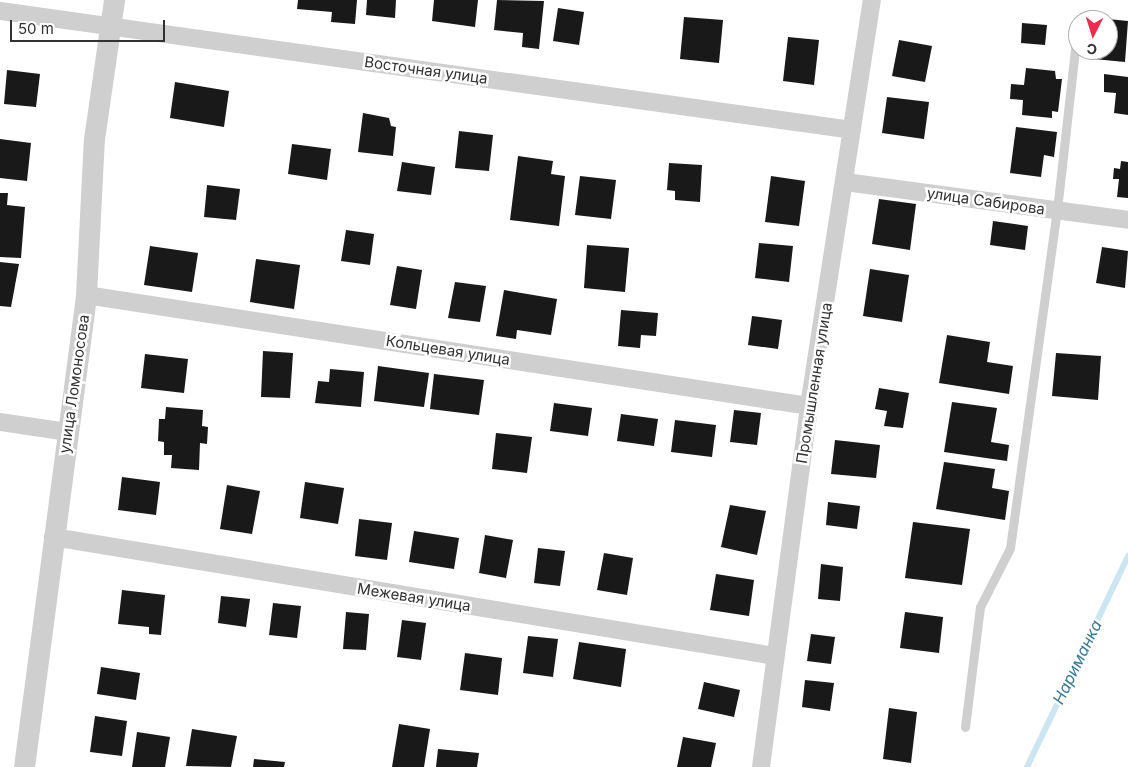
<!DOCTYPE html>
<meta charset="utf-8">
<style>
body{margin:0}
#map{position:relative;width:1128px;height:767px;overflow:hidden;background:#fff;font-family:Inter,sans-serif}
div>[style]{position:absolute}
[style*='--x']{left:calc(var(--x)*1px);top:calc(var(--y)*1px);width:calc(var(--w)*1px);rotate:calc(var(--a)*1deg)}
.stream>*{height:6px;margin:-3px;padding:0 3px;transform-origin:3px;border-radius:3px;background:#cbe6f0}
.building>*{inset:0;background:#191919}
.service>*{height:9px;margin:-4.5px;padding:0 4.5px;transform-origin:4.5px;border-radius:4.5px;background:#cfcfcf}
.minor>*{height:18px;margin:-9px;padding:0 9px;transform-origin:9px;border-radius:9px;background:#cfcfcf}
.tertiary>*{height:21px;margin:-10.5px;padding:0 10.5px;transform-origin:10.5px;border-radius:10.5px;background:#cfcfcf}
span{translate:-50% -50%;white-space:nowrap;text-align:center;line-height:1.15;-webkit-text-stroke:5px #fff;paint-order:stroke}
.street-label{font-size:15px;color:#323232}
.water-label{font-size:16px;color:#367b94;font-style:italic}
.north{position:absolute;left:1068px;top:10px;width:50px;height:50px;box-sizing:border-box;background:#fff;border:1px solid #adadad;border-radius:50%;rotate:185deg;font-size:14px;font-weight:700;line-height:20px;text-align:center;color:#323232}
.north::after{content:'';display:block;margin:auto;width:18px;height:22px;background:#f22a51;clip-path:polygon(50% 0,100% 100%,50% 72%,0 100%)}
.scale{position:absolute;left:10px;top:20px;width:155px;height:22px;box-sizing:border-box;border:2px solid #323232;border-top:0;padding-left:6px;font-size:15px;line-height:18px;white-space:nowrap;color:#323232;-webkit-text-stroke:4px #fff;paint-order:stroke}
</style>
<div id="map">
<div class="stream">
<i style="--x:1027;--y:767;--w:234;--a:-64.4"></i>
</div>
<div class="building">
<i style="clip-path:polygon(298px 0,357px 0,355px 24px,331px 22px,332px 12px,297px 9px)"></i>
<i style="clip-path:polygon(367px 0,396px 0,395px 18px,366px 15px)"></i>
<i style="clip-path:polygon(434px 0,478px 0,475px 27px,432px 21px)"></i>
<i style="clip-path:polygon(497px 0,544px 1px,539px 49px,522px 47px,523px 33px,494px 30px)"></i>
<i style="clip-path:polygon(558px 8px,584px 12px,579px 45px,553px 41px)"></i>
<i style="clip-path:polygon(684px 17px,723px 20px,719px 63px,680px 59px)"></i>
<i style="clip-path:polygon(1108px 19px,1128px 21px,1125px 62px,1094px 59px,1095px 50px,1108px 50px)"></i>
<i style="clip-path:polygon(1022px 23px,1047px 25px,1045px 45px,1021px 43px)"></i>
<i style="clip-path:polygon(788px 37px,819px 40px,814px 85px,783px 81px)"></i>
<i style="clip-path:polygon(899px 40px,932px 46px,925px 82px,892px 76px)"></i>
<i style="clip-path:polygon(1026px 68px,1055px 71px,1056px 79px,1062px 79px,1058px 112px,1052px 111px,1052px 118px,1022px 115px,1023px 100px,1010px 99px,1011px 84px,1024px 85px)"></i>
<i style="clip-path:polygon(7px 70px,40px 74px,36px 107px,4px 104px)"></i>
<i style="clip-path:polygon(1104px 74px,1128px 77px,1128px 115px,1114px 113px,1116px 93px,1104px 92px)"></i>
<i style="clip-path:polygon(175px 82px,229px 91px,224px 127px,170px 118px)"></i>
<i style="clip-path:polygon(887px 97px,929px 102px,924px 139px,882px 133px)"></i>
<i style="clip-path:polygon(363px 113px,389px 118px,391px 126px,396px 127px,393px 156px,358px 152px)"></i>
<i style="clip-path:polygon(1016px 127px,1057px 132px,1054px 157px,1044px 155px,1041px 177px,1010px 173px)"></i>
<i style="clip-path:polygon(459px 131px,493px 135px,489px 171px,455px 168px)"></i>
<i style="clip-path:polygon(0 139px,31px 143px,27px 181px,0 178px)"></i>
<i style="clip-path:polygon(292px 144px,331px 149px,327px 180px,288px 174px)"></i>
<i style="clip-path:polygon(518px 156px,553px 161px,551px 174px,565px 176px,559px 226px,510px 220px)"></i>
<i style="clip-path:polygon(1121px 161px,1128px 162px,1128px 198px,1117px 197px,1119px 179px,1113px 179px,1114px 168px,1120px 169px)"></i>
<i style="clip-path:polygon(402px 162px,435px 167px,431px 195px,397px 191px)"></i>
<i style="clip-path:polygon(669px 163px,702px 165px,700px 202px,675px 200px,675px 191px,667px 190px)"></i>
<i style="clip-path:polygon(580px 176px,616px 180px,611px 219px,575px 215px)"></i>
<i style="clip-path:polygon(771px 176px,805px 181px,799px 226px,765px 222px)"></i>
<i style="clip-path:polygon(207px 185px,240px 189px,236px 220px,204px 217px)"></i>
<i style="clip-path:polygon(0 193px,8px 193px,7px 205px,25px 207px,21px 258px,0 257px)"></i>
<i style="clip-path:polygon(879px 199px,916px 204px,910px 250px,872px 244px)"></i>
<i style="clip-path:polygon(993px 221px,1028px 226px,1025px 250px,990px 245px)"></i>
<i style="clip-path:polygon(346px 230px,374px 234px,370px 265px,341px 261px)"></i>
<i style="clip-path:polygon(759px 243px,793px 246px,789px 282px,755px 278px)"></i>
<i style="clip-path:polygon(587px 245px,629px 248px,625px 292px,584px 288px)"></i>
<i style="clip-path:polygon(150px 246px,198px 253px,192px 292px,144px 285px)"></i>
<i style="clip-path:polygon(1102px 247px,1128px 251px,1125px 288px,1096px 283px)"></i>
<i style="clip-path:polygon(256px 259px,300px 265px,294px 309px,250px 302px)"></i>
<i style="clip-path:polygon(0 262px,19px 264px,11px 307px,0 306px)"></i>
<i style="clip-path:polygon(397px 266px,422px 270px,416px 309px,390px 305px)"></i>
<i style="clip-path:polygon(870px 269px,909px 275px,902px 322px,863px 316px)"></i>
<i style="clip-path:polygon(455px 282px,486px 286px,480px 322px,448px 318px)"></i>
<i style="clip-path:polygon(504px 290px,557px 299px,551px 335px,517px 330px,516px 339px,496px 336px)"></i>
<i style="clip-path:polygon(621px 310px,658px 313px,656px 336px,641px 335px,640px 348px,618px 346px)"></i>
<i style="clip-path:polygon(752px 316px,782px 320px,778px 349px,748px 345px)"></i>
<i style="clip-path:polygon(947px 335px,990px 342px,987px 362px,1013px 366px,1009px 394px,939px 383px)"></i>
<i style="clip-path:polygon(263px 351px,293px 353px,290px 398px,261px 397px)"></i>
<i style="clip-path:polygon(1056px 353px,1101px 356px,1098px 400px,1052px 396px)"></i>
<i style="clip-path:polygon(145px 354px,188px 359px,184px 393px,141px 388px)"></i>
<i style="clip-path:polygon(378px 366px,429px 373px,424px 407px,374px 401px)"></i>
<i style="clip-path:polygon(330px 369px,364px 372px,361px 407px,315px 403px,318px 381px,329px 382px)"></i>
<i style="clip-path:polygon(434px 374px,484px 380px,479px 415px,430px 409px)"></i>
<i style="clip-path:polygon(879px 388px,909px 393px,903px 428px,884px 426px,887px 411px,875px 409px)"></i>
<i style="clip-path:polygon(952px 402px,997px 408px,991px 442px,1009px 445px,1007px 461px,944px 452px)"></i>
<i style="clip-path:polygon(554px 403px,592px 408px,588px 436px,550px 431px)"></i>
<i style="clip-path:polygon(166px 407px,203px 410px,202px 426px,208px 427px,207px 444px,200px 443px,199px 470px,171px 468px,172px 455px,164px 455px,164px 442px,158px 441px,159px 419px,165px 419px)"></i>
<i style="clip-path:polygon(734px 410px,761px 413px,757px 445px,730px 442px)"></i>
<i style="clip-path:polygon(621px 414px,658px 419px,654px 446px,617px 441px)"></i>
<i style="clip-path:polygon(675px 420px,716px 425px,712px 457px,671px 452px)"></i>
<i style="clip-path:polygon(496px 433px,532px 437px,527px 473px,492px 469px)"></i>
<i style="clip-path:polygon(835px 440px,880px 445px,876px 478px,831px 474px)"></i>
<i style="clip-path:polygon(944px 462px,995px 469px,992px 488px,1009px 491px,1005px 520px,936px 509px)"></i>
<i style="clip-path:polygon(122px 477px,160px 482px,156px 515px,118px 510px)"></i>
<i style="clip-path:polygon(305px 482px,344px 488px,338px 524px,300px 518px)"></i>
<i style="clip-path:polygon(227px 485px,260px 491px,252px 534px,220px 529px)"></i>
<i style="clip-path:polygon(828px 502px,860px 506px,857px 529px,826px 525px)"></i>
<i style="clip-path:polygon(730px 505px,766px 511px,757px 555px,721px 547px)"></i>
<i style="clip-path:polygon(359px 519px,392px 523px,387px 560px,355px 556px)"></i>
<i style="clip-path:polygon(913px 522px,970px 529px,962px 585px,905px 578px)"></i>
<i style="clip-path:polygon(414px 531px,459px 538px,454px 569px,409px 562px)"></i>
<i style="clip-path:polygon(485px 535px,513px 540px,506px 578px,479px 573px)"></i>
<i style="clip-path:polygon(538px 548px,565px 551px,560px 586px,534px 583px)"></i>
<i style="clip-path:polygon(604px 553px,633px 558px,627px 595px,597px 590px)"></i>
<i style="clip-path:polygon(821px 564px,843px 567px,840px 601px,818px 599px)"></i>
<i style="clip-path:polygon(716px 574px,754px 580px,749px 616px,710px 610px)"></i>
<i style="clip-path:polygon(122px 590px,165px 595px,161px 635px,149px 634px,149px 627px,118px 624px)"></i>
<i style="clip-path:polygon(221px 596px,250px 599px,246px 627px,218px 623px)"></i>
<i style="clip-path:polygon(273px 603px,301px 606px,297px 638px,269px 635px)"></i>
<i style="clip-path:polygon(346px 612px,369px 614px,366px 650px,343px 649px)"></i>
<i style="clip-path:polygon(905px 612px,943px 617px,939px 653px,900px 648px)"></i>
<i style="clip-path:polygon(402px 620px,426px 623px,421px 660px,397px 657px)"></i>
<i style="clip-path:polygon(811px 634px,835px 637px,831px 664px,807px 661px)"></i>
<i style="clip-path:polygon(528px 636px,558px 639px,553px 677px,523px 673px)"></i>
<i style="clip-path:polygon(579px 642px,626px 649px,621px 687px,573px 679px)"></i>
<i style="clip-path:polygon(465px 653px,502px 658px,498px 695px,460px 690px)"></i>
<i style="clip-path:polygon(101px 667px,140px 673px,136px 700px,97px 694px)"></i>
<i style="clip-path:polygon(805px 680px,834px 683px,830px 711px,802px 707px)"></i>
<i style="clip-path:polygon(704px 682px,740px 690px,734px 717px,698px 709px)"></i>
<i style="clip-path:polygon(889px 708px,917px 712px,911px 763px,883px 759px)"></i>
<i style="clip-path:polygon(95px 716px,127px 721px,122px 756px,90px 752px)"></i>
<i style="clip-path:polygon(399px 724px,430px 729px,424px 767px,392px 767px)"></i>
<i style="clip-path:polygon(192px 729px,237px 736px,231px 767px,186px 766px)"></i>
<i style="clip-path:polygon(137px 732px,170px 737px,165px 767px,132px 767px)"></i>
<i style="clip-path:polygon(683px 737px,716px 743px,711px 767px,677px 767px)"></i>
<i style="clip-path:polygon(438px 749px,479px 753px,477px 767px,436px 767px)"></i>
<i style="clip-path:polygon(254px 759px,285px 762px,284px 767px,253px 767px)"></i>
</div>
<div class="service">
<i style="--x:965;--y:727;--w:121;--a:-82.9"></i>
<i style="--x:980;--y:607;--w:66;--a:-63"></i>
<i style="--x:1010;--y:548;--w:341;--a:-82.1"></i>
<i style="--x:1057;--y:210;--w:187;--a:-83.6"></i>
</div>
<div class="minor">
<i style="--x:0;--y:11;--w:860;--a:7.95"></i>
<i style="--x:845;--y:182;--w:286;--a:7.6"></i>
<i style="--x:86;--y:295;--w:731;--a:8.73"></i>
<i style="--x:0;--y:422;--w:69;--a:8.4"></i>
<i style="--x:53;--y:537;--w:732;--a:9.36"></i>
<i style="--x:761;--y:767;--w:364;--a:-82.4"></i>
<i style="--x:809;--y:406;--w:411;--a:-81.2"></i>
</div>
<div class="tertiary">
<i style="--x:24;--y:767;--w:476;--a:-82.5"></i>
<i style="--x:86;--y:295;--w:156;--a:-87.1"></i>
<i style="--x:94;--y:139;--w:140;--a:-81.8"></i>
</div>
<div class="street-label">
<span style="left:426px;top:70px;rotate:8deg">Восточная улица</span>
<span style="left:986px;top:201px;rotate:8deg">улица Сабирова</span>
<span style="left:448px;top:350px;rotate:9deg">Кольцевая улица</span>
<span style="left:814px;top:383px;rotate:-81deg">Промышленная улица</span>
<span style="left:74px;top:384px;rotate:-82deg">улица Ломоносова</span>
<span style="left:414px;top:597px;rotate:9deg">Межевая улица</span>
</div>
<div class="water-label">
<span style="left:1077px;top:662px;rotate:-64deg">Нариманка</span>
</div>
<div class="north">С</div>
<div class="scale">50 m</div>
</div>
